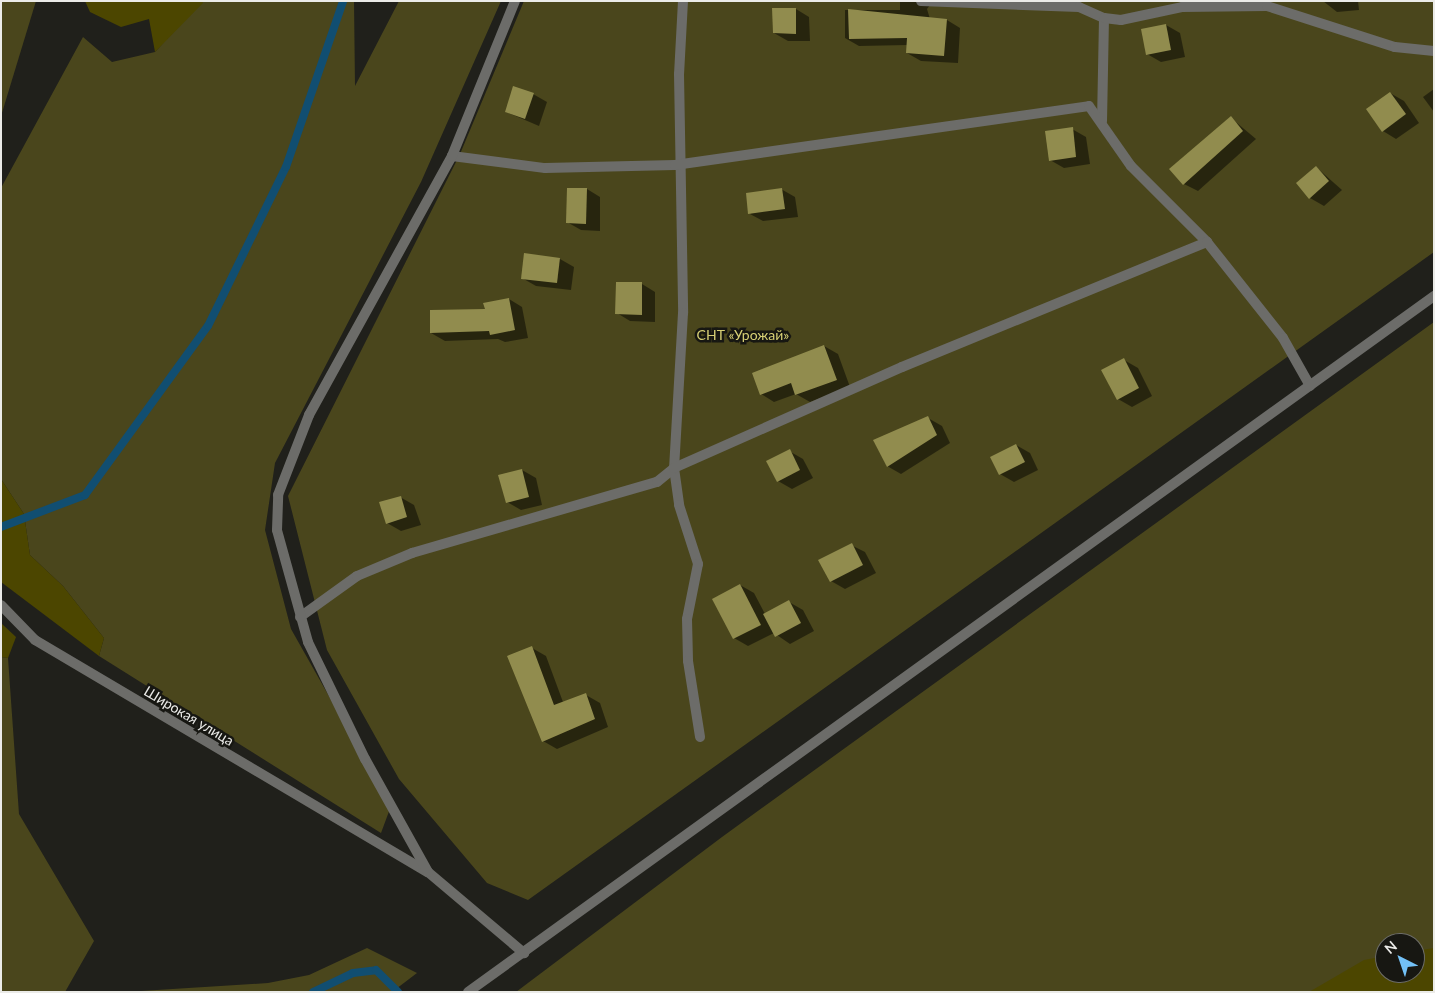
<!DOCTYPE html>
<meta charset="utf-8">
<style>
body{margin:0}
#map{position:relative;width:1435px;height:993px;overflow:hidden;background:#20201b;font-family:Lato,sans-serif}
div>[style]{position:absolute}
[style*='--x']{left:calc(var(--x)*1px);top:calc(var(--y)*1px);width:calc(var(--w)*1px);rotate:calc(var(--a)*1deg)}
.green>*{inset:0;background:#4a461c}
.forest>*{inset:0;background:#4c4600}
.shadow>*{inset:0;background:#0007}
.stream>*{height:8px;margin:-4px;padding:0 4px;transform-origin:4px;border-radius:4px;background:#114e71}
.building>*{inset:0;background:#918c4e}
.service>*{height:10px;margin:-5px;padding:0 5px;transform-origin:5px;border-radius:5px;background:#6c6c69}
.minor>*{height:10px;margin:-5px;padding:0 5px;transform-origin:5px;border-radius:5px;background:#6c6c69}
.tertiary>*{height:10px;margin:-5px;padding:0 5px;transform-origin:5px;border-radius:5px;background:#6c6c69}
span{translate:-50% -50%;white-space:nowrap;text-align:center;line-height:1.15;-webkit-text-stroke:5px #171712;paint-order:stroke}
.park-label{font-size:14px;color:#d6cf74}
.street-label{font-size:14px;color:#ebebe8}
.frame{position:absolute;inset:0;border:2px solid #ebebe8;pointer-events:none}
.north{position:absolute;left:1375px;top:933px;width:50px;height:50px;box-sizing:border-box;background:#171712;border:1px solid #6c6c68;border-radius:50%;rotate:319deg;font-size:14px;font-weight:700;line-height:20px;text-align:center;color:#ebebe8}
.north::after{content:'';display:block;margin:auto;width:18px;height:22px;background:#73c1f6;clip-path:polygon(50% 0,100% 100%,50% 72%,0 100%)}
</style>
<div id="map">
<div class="green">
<i style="clip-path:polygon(1px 1px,36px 1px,1px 116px)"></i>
<i style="clip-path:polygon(202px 1px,354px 1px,355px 86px,399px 1px,501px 1px,421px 182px,275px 463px,265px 530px,291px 629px,391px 806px,381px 833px,99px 656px,104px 638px,63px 586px,30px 555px,24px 514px,1px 479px,1px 188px,83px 37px,112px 62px,155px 52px)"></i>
<i style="clip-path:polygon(524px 1px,1434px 1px,1434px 252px,528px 900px,487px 883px,399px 779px,327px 650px,288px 496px,460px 154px)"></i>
<i style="clip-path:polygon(evenodd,1434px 322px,1434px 982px,1399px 992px,516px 992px,722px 837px,1434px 322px,1385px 943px,1415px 943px,1415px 973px,1385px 973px,1385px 943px)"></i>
<i style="clip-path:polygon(1px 657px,8px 658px,19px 814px,94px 941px,65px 992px,1px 992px)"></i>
<i style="clip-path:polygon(367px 948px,417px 973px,392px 992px,125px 992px,268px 983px,309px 975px)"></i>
</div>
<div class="forest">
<i style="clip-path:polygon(85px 1px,202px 1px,203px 3px,155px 52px,149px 19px,121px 27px,90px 12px)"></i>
<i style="clip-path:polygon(1px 479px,24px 514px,30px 555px,63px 586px,104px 638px,99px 656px,1px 582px)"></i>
<i style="clip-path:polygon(1px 623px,16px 637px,8px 658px,1px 657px)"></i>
<i style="clip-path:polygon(1434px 948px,1434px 992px,1309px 992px,1364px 960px,1385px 956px,1385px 973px,1415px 973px,1415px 951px)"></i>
</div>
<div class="shadow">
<i style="clip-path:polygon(900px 1px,933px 1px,927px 9px,930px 19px,947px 20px,960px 28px,958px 63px,921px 61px,907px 53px,908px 45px,859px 46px,845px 38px,845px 10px,900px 10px)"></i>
<i style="clip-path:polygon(1323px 1px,1358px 1px,1359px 10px,1337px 12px)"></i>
<i style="clip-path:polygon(796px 9px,809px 17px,810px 41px,788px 41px,774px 33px)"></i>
<i style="clip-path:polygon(1166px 25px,1180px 33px,1185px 57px,1161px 62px,1147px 54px)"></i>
<i style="clip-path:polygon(1434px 89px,1434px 112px,1423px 97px)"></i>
<i style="clip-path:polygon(1390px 93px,1404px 101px,1419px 123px,1396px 139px,1383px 131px)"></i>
<i style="clip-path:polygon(533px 94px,547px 102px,539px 126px,506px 112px)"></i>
<i style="clip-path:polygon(1231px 118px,1256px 139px,1198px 191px,1184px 184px)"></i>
<i style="clip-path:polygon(1072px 129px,1086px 137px,1090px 164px,1064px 168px,1050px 160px)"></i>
<i style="clip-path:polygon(1316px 167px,1342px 190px,1324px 206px,1310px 198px)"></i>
<i style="clip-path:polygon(587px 189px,600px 197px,600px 231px,581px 230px,567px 222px)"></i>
<i style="clip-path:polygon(781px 189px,795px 197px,798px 217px,763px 221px,750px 214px)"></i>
<i style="clip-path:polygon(525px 254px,560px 259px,574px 267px,571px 290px,536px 286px,522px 278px)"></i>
<i style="clip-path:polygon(642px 284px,655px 292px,655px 322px,630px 321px,617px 313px)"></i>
<i style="clip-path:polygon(509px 299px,522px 307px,528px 338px,505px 342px,498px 339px,445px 341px,431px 333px)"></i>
<i style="clip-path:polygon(824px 346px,838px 354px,850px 387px,810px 402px,796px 394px,774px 402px,761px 394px)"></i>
<i style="clip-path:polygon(1124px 360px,1138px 368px,1152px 396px,1132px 407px,1118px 399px)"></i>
<i style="clip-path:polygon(928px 418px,942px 426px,950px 443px,901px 474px,887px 466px,874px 441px)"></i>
<i style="clip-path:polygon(1016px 445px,1030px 453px,1038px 470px,1014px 482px,1000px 474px)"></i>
<i style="clip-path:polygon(789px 451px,803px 459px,813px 478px,792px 489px,778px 481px)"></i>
<i style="clip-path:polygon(522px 470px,536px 478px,542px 505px,521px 510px,507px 502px)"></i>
<i style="clip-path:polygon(400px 497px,414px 505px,421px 525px,401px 531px,387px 523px)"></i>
<i style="clip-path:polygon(851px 545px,865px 552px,876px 573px,845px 589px,831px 581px)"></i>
<i style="clip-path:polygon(740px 585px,754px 593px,765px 614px,789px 602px,803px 610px,814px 631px,790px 644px,774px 633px,748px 646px,734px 638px)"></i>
<i style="clip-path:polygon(532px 648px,546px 656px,563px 702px,586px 695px,600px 703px,608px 727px,557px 749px,543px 741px)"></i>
</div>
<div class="stream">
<i style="--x:1;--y:527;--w:90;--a:-20.9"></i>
<i style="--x:85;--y:495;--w:209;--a:-54"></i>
<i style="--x:208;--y:326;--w:177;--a:-63.9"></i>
<i style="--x:286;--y:167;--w:176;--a:-71"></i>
<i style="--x:313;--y:992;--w:44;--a:-25.4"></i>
<i style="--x:353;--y:973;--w:23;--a:-7"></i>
<i style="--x:376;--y:970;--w:31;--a:45"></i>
</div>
<div class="building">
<i style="clip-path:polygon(772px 8px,796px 8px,796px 34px,773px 33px)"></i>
<i style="clip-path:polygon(848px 9px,947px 19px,944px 56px,906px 53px,907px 38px,849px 39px)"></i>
<i style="clip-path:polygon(1166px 24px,1171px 50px,1146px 55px,1141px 29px)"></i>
<i style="clip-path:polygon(513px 86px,534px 93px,525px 119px,505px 112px)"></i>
<i style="clip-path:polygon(1390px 92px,1406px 114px,1382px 132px,1366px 109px)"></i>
<i style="clip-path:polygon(1231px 116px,1243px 131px,1183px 185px,1169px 169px)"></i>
<i style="clip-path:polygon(1073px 127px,1076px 157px,1049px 161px,1045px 131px)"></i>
<i style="clip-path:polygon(1316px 166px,1329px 181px,1309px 199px,1296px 183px)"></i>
<i style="clip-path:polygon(567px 188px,587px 188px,586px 224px,566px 223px)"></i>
<i style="clip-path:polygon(782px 188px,785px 209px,748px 214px,746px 193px)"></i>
<i style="clip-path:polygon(524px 253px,560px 258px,557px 283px,521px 279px)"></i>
<i style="clip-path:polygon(616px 282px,642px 282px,642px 315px,615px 314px)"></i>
<i style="clip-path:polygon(509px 298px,515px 330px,490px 335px,489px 331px,430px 333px,430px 310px,485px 309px,483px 303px)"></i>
<i style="clip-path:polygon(824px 345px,837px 380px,795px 395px,791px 383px,760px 395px,752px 373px)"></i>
<i style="clip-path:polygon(1124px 358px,1139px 388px,1117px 400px,1101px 370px)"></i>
<i style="clip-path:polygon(928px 416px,937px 435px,887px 467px,873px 440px)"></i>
<i style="clip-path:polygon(1016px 444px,1025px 462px,999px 475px,990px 457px)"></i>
<i style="clip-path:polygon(790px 449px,800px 470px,777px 482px,766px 461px)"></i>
<i style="clip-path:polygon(522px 469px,529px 497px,506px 503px,498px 475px)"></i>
<i style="clip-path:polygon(401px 496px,407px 517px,386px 524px,379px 502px)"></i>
<i style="clip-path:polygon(852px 543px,863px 565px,830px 582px,818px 560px)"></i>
<i style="clip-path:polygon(740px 584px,761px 625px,733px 639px,712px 599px)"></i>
<i style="clip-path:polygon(789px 600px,801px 623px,775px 637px,763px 614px)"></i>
<i style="clip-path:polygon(532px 646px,554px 705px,586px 693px,595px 719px,542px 742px,507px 656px)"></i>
</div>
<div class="service">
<i style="--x:683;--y:1;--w:73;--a:93.1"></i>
<i style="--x:679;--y:74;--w:239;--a:89"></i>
<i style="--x:683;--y:313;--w:155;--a:93.3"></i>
<i style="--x:674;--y:468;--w:37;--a:82"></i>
<i style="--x:679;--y:505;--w:62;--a:72.1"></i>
<i style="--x:698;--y:564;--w:56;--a:101.3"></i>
<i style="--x:687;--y:619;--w:42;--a:88.6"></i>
<i style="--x:688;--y:661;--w:77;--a:81"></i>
<i style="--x:921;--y:1;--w:158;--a:2.2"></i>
<i style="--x:1079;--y:7;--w:27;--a:24"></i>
<i style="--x:1104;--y:18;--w:103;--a:91.1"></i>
<i style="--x:1104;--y:18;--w:17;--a:7"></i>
<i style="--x:1121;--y:20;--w:62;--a:-12"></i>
<i style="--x:1182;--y:7;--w:85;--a:-0.7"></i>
<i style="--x:1267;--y:6;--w:134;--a:17.8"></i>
<i style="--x:1395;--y:47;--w:39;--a:6"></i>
<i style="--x:452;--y:156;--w:94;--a:7.4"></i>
<i style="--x:545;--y:168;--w:130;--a:-1.3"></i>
<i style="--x:675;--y:165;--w:418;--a:-8.1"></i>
<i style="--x:1089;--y:106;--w:73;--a:55"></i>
<i style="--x:1131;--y:166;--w:107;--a:45"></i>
<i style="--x:300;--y:617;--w:70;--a:-35.7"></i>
<i style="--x:357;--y:576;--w:60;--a:-22.7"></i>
<i style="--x:412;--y:553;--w:255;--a:-16.2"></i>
<i style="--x:657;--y:482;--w:22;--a:-39"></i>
<i style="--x:674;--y:468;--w:249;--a:-23.9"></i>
<i style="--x:902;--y:367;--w:330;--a:-22.3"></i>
<i style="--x:1207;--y:242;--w:122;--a:51.6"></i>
<i style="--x:1283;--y:338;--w:55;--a:60.6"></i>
</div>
<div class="minor">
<i style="--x:1;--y:605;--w:49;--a:45.8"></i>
<i style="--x:35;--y:640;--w:456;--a:30.6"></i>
<i style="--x:428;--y:872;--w:126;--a:40.2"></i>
<i style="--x:428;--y:872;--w:129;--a:-119.1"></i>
<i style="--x:365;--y:759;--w:130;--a:-116"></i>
<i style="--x:308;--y:642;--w:116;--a:-105.5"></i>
<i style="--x:277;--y:530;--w:35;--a:-88"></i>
<i style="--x:278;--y:495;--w:86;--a:-68.8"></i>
<i style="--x:309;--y:415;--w:296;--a:-61.1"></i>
<i style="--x:452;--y:156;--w:167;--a:-67.9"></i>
</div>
<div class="tertiary">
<i style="--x:468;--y:992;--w:1191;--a:-35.77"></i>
</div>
<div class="park-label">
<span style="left:743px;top:335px">СНТ «Урожай»</span>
</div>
<div class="street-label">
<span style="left:189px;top:716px;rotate:31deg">Широкая улица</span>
</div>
<div class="frame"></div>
<div class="north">N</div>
</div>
